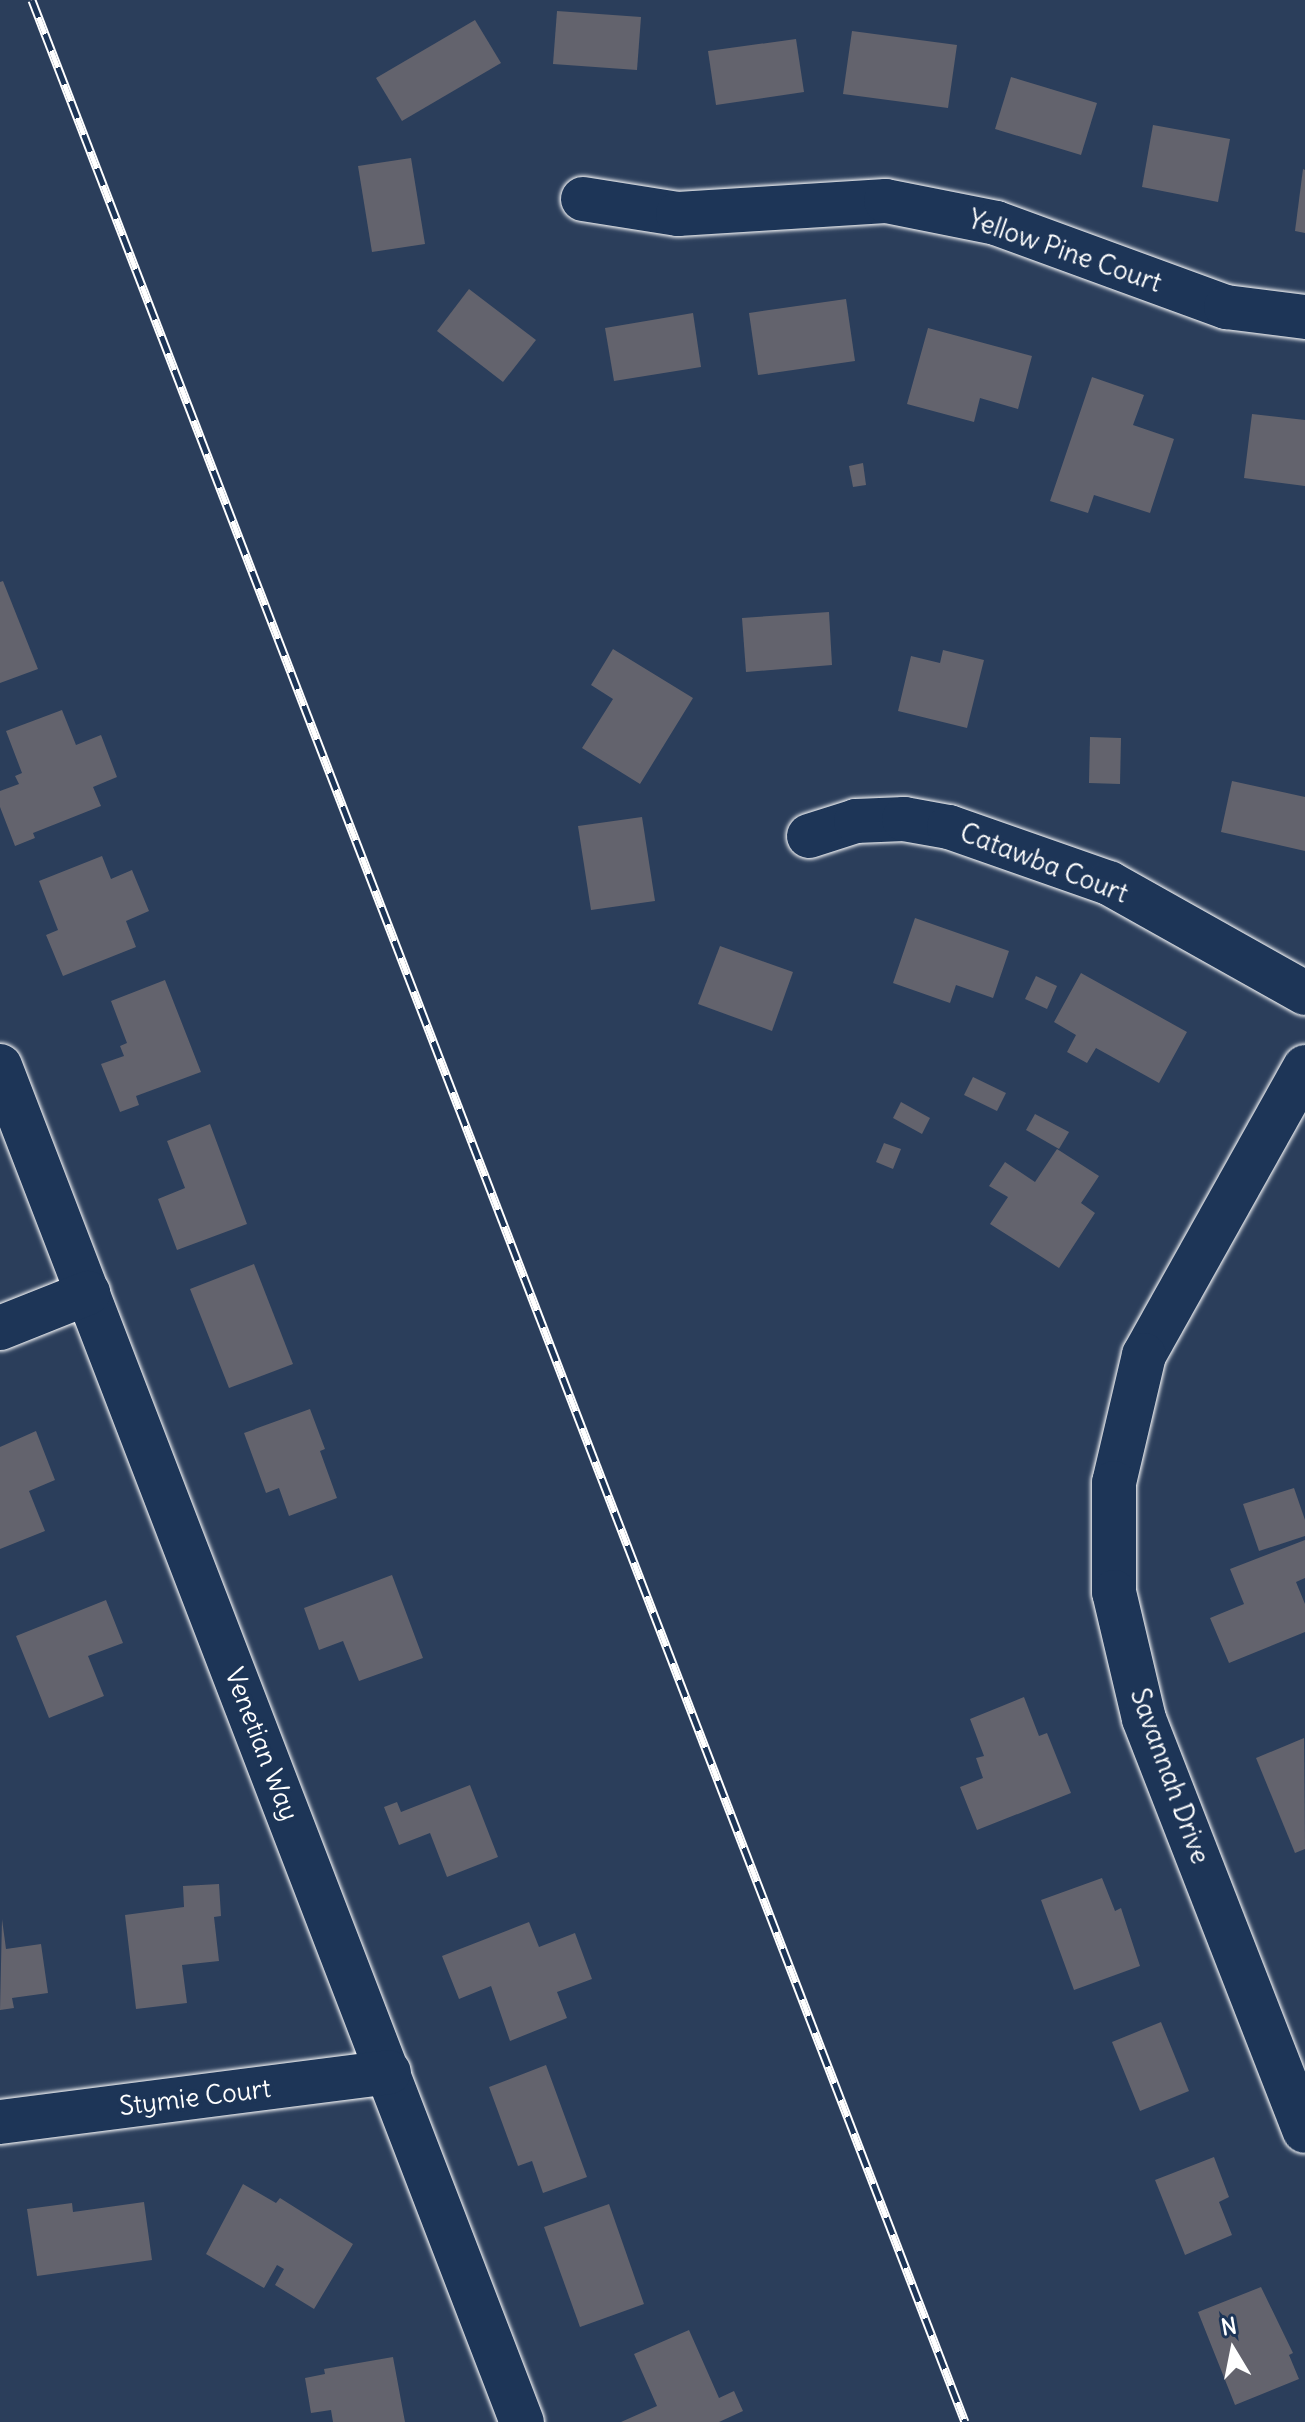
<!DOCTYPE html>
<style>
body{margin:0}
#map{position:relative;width:1305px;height:2422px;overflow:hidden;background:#2b3e5b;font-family:Delius,sans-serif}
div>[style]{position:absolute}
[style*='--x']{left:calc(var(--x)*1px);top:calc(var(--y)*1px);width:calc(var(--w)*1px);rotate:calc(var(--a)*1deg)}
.building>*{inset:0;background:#63636d}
.roads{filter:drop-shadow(0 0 2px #fff) drop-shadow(0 0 2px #fff)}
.minor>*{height:44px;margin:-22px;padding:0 22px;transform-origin:22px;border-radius:22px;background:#1d3557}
.rail>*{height:9px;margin-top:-4.5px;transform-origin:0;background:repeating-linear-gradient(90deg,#1d3557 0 18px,#fff 0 36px);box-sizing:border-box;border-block:2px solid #fff}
span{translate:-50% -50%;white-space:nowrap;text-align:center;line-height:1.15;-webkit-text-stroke:7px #1d3557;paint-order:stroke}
.street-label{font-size:26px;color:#fff}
.north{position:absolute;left:1193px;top:2310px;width:80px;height:80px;-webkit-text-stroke:6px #1d3557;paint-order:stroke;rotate:350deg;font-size:22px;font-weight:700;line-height:32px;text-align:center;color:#fff}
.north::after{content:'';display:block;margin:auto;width:28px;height:36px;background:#fff;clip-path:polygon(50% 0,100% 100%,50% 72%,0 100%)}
</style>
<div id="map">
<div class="building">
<i style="clip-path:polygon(557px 11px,641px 17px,637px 70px,553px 64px)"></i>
<i style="clip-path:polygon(475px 20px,501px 63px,402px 121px,376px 78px)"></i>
<i style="clip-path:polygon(852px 31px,957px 45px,948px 108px,843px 94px)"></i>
<i style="clip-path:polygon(796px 39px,804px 92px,716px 105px,708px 51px)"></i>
<i style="clip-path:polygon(1011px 77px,1097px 103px,1081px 155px,995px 129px)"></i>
<i style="clip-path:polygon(1153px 125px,1230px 139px,1218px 202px,1142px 187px)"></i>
<i style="clip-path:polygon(411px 158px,425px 244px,372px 252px,358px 166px)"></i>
<i style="clip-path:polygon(1303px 169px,1305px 170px,1305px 233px,1295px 231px)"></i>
<i style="clip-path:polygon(469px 289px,536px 340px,503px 382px,437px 331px)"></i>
<i style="clip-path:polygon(846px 299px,855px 361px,758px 375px,749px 313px)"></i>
<i style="clip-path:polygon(693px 313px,701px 367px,614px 381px,605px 328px)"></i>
<i style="clip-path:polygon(928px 328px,1032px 356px,1018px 409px,980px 398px,974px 422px,907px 404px)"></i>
<i style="clip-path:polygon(1092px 377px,1144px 395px,1133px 425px,1174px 439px,1150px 513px,1094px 495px,1088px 513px,1050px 501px)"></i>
<i style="clip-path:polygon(1252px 414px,1305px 420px,1305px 486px,1244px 478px)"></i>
<i style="clip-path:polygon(863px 463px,866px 485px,853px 487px,849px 466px)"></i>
<i style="clip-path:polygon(3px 581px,38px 669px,0 683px,0 582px)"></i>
<i style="clip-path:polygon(829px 612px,832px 665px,746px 672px,742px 618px)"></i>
<i style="clip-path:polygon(613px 649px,693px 698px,640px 784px,582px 748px,613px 699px,591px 685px)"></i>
<i style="clip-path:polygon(943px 650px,984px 660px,967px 728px,898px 711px,911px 656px,940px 663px)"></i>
<i style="clip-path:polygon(62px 710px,76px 745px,101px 735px,117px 777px,93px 787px,101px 806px,33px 833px,35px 838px,15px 846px,0 807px,0 791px,19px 784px,15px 776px,22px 773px,6px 731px)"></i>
<i style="clip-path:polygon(1090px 737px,1121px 738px,1120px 784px,1089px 783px)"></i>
<i style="clip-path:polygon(1232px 781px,1305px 797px,1305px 851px,1221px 832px)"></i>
<i style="clip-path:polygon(642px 817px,655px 901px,591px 910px,578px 826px)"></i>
<i style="clip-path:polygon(102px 856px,111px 879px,132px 870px,149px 911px,126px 921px,136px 947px,63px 976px,46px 935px,58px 930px,39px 881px)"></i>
<i style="clip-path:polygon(915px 918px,1009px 951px,993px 998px,956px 985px,950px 1003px,893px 983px)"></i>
<i style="clip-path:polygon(720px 946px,793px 972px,772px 1031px,698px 1004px)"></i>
<i style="clip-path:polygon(1081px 973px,1187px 1032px,1159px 1083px,1096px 1048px,1087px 1063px,1067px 1052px,1076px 1035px,1054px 1022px)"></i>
<i style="clip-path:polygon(1036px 976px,1057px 986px,1047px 1009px,1025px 999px)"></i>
<i style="clip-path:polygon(165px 980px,201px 1072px,136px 1096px,139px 1105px,120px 1112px,101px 1064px,124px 1056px,120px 1046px,127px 1043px,111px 1001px)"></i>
<i style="clip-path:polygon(973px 1077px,1006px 1093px,997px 1111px,964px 1095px)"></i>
<i style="clip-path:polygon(901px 1102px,930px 1118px,922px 1134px,893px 1118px)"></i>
<i style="clip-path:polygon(1035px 1114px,1069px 1132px,1059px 1149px,1026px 1130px)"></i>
<i style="clip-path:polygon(210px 1124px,247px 1224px,177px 1250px,158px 1199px,185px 1188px,167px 1141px)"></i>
<i style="clip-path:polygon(884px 1143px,901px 1149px,893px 1169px,876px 1162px)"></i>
<i style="clip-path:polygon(1057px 1149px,1099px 1176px,1081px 1203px,1095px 1213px,1059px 1268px,990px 1224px,1008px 1197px,989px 1186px,1005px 1162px,1035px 1182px)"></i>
<i style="clip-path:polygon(254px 1264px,293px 1364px,229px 1388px,190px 1289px)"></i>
<i style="clip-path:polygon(310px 1409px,325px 1449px,320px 1451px,337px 1498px,289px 1516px,279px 1488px,266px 1493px,244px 1433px)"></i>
<i style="clip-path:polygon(36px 1431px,55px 1480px,29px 1491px,45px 1531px,0 1549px,0 1447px)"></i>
<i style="clip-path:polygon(1294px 1488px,1305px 1520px,1305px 1536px,1259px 1551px,1243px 1504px)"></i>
<i style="clip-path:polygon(1305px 1540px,1305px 1578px,1296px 1582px,1305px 1604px,1305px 1632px,1229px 1663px,1210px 1618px,1244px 1604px,1230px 1569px)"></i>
<i style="clip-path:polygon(392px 1575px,423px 1658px,359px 1681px,343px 1641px,319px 1650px,304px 1608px)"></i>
<i style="clip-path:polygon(106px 1600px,123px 1643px,88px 1656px,104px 1696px,49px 1718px,16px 1636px)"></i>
<i style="clip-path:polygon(1024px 1697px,1039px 1736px,1047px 1733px,1071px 1793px,977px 1830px,960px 1787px,983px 1778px,976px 1758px,984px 1756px,970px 1719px)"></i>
<i style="clip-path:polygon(1304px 1738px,1305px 1849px,1295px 1853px,1256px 1758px)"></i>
<i style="clip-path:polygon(470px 1785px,498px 1857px,447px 1877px,430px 1833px,399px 1845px,384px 1807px,397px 1802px,401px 1812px)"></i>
<i style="clip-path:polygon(1102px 1878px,1115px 1911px,1121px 1908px,1140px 1966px,1074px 1990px,1041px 1900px)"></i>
<i style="clip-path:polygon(219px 1884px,221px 1916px,214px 1917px,219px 1961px,182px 1965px,187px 2003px,136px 2009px,125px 1915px,184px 1907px,183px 1886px)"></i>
<i style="clip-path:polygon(2px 1919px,6px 1949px,41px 1944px,48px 1993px,12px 1998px,14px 2008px,0 2010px)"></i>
<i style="clip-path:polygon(529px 1922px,539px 1947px,575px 1933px,592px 1979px,557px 1992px,567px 2018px,510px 2041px,491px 1986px,459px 1999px,442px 1956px)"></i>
<i style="clip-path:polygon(1161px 2022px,1189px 2091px,1140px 2111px,1112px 2042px)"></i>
<i style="clip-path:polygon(546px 2065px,587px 2177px,543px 2193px,532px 2161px,518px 2166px,489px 2087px)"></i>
<i style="clip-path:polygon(1214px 2157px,1229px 2197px,1219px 2202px,1232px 2235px,1185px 2255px,1155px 2180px)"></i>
<i style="clip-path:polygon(243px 2184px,276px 2203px,280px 2198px,353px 2244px,314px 2309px,275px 2285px,284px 2269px,277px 2265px,264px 2288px,206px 2254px)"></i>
<i style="clip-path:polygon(144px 2202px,152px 2260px,37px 2276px,27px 2209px,72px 2203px,73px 2212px)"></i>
<i style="clip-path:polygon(609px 2204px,644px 2304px,580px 2327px,544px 2227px)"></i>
<i style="clip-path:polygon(1261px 2287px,1293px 2353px,1289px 2355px,1299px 2379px,1235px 2405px,1198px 2312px)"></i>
<i style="clip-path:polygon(689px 2330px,719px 2398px,734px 2391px,743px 2411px,719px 2422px,621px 2422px,657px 2406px,634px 2354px)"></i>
<i style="clip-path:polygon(393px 2357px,405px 2422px,333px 2422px,331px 2410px,311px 2413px,305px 2378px,325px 2374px,324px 2369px)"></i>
</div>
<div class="roads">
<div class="minor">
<i style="--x:583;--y:199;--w:96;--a:9"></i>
<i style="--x:678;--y:214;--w:208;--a:-3.6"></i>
<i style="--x:886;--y:201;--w:112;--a:11.3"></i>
<i style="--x:996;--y:223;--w:245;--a:20.1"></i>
<i style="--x:1226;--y:307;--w:80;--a:7.2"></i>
<i style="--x:809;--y:836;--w:49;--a:-17.7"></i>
<i style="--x:856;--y:821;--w:48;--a:-2.4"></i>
<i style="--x:904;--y:819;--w:46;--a:10.1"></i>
<i style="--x:949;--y:827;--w:170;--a:19.3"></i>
<i style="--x:1109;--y:883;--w:225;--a:29.3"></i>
<i style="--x:0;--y:1066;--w:1453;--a:68.95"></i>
<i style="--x:1305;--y:1067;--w:330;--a:119.2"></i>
<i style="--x:1144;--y:1355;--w:131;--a:103.2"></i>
<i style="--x:1114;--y:1483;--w:109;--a:90"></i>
<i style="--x:1114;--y:1592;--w:130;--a:76.7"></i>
<i style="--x:1144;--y:1719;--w:442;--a:68.7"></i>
<i style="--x:0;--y:1328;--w:95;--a:-21.7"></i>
<i style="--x:0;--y:2122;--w:392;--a:-7.3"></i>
</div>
</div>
<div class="rail">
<i style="--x:32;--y:0;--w:2595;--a:68.93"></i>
</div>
<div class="street-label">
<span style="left:1065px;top:251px;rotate:19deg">Yellow Pine Court</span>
<span style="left:1044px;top:863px;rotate:21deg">Catawba Court</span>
<span style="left:262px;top:1744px;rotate:69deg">Venetian Way</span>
<span style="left:1170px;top:1776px;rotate:70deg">Savannah Drive</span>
<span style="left:195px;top:2097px;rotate:-7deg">Stymie Court</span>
</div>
<div class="north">N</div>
</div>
